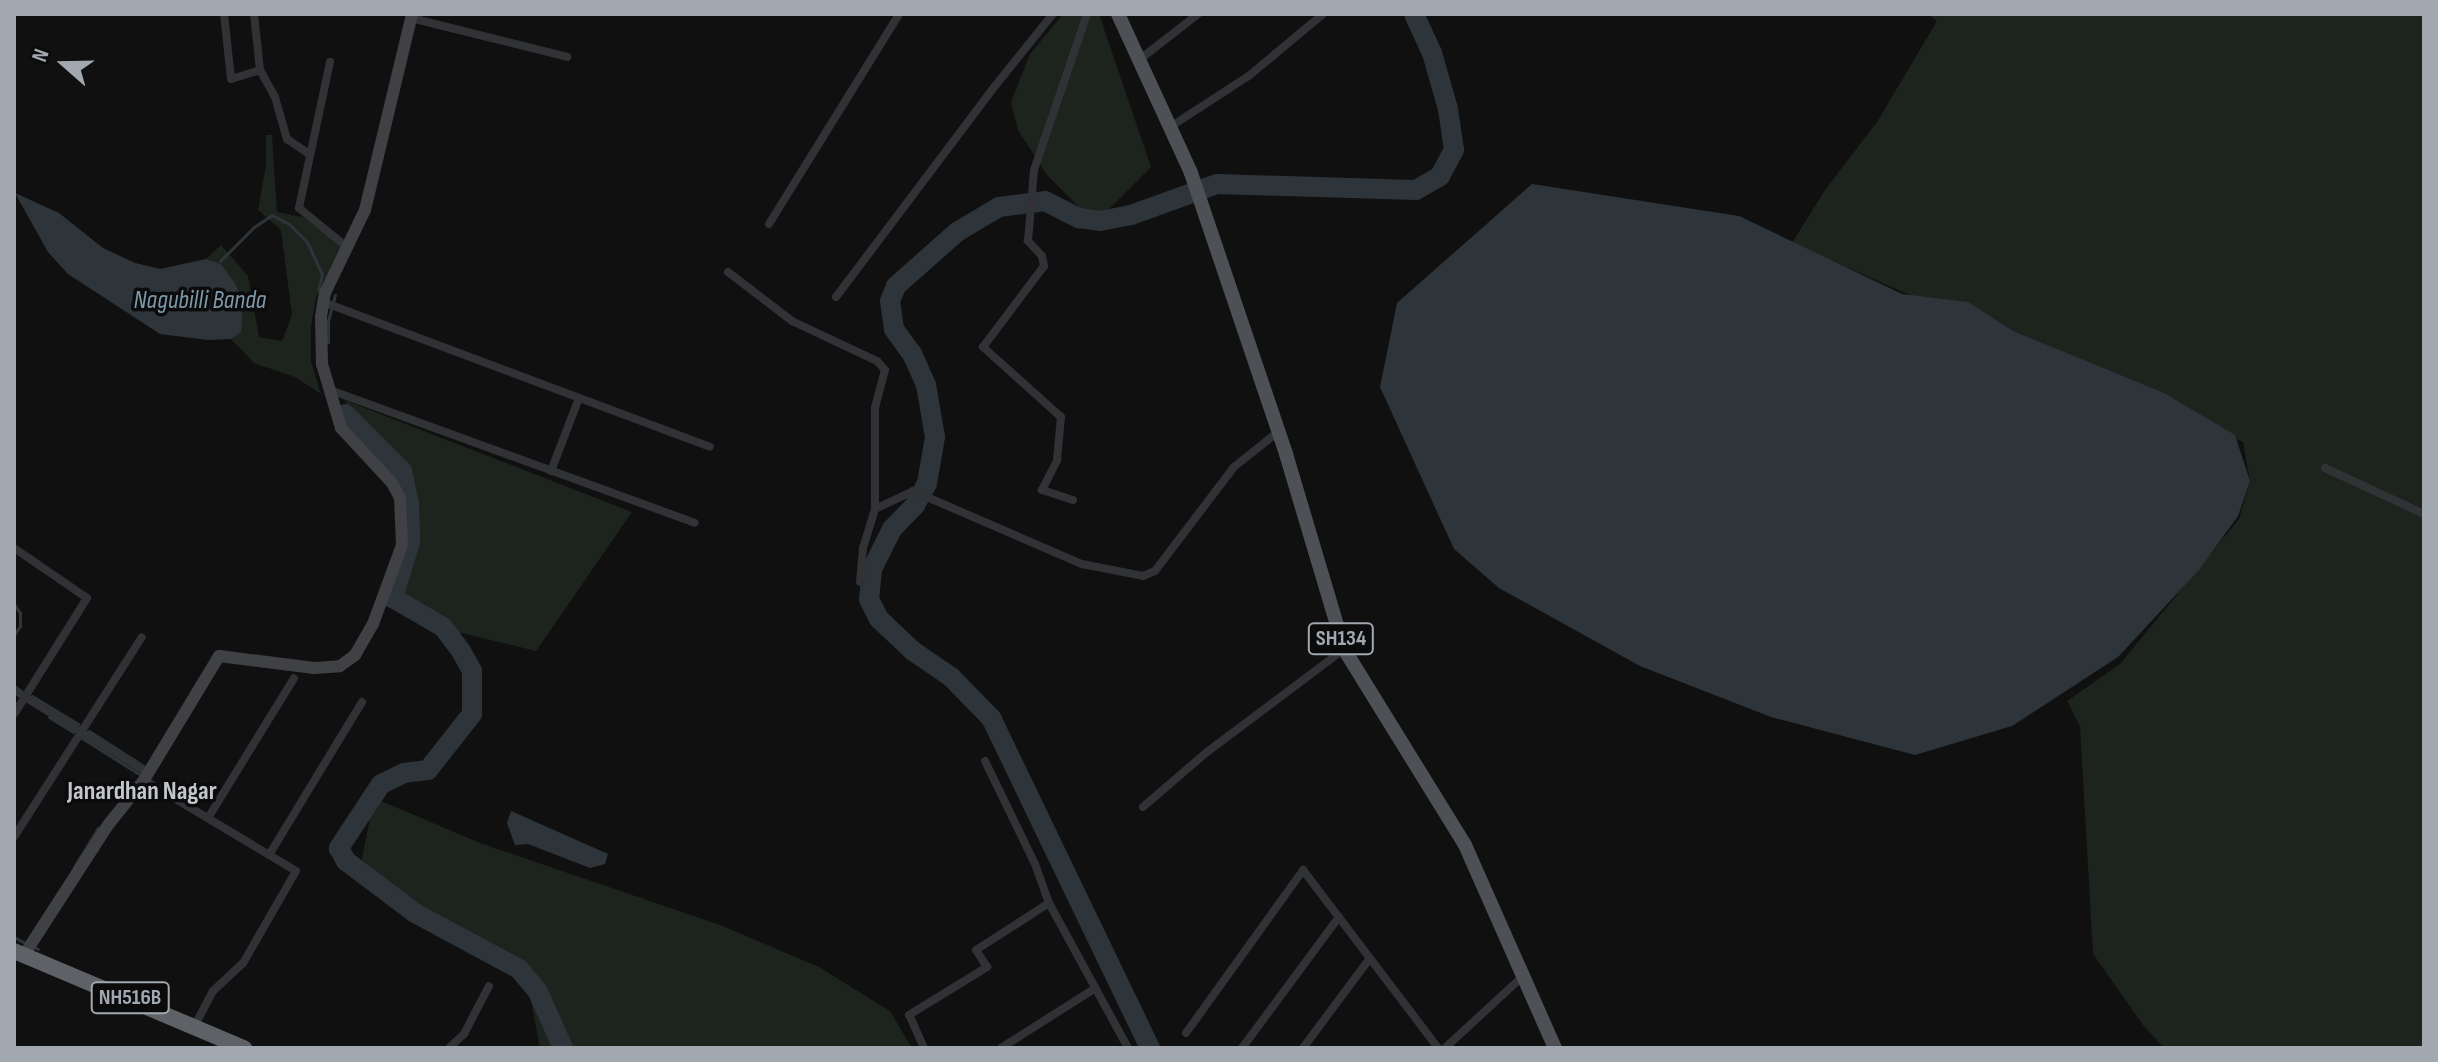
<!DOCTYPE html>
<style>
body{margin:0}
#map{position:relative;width:2438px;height:1062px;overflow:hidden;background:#101011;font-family:"Sofia Sans Condensed",sans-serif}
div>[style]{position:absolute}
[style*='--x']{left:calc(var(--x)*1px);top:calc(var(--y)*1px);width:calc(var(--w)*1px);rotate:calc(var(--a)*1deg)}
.green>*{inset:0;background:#1d231d}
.water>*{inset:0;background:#2d353a}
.stream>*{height:3px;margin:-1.5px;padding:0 1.5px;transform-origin:1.5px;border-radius:1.5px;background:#2d353a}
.river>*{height:20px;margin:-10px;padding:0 10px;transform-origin:10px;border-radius:10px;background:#2d353a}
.street>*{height:8px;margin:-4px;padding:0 4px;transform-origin:4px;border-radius:4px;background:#313235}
.secondary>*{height:12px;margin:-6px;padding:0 6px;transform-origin:6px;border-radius:6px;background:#3f4145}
.primary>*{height:14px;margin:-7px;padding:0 7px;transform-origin:7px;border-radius:7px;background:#4d5054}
.highway>*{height:16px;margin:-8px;padding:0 8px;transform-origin:8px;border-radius:8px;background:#5e6166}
span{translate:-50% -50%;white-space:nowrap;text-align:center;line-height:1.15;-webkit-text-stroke:7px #0b0b0c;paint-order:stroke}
.shield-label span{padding:2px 6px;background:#0b0b0c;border:2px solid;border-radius:6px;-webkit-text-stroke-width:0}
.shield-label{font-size:22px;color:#a2a8b0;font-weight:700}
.water-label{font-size:26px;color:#7c98a9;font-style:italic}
.neighbourhood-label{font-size:26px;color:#c3c6cd;font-weight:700}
.frame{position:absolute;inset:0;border:16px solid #a2a8b0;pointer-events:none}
.north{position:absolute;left:24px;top:24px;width:80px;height:80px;-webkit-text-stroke:6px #0b0b0c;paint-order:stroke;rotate:290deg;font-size:22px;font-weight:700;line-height:32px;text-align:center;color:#a2a8b0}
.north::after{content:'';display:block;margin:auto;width:28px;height:36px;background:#a2a8b0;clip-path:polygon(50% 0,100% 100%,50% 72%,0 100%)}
</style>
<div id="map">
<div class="green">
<i style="clip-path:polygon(1063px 14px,1099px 14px,1151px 167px,1095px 223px,1047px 175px,1018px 130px,1011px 102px,1030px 54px)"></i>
<i style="clip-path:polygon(1928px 14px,2424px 14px,2424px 1048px,2164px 1048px,2143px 1025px,2093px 954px,2080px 726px,2067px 701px,2120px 664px,2239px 519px,2250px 481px,2243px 442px,1792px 243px,1825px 190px,1877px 122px,1937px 21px)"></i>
<i style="clip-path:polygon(266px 135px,272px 135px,277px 212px,307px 218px,341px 248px,316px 297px,311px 327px,311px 362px,321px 394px,295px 377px,254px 363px,231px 339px,241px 332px,221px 265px,206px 259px,221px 245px,248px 276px,259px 337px,282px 341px,292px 315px,281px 230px,258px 210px,266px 165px)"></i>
<i style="clip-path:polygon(344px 400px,632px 512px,536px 651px,428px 625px,387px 604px,410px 559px,411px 492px,404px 465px,369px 434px)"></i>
<i style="clip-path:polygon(374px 798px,480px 843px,720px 925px,819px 967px,890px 1011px,912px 1048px,540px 1048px,526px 975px,358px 879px)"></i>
</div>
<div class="water">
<i style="clip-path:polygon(1532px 184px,1739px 216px,1902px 294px,1968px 302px,2013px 331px,2164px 393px,2235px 435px,2250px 481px,2238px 516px,2199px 570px,2118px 657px,2012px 726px,1915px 755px,1771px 717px,1640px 666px,1499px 588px,1454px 549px,1380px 387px,1397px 303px)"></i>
<i style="clip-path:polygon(15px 193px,59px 213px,103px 248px,135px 263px,160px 269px,206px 259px,221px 264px,236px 285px,243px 303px,241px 332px,231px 339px,208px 340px,160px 334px,68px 274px,48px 252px)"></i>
<i style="clip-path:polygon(511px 811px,608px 854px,605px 864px,590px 868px,528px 844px,515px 845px,507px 823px)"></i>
</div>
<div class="stream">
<i style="--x:220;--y:261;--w:48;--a:-45"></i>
<i style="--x:254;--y:227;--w:22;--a:-34"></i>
<i style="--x:272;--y:215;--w:19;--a:28"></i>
<i style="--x:289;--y:224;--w:25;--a:45"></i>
<i style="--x:307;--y:242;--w:35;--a:65"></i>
<i style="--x:322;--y:274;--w:16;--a:104"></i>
<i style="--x:328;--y:342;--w:21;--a:-90"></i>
<i style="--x:328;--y:321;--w:27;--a:-75"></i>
<i style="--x:14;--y:604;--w:11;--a:56"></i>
<i style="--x:20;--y:613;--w:13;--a:90"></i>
<i style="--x:20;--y:626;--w:11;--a:124"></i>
<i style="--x:32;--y:696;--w:54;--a:31.3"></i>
<i style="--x:49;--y:717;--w:28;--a:32"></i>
<i style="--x:89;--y:731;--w:67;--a:32.7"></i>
<i style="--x:82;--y:738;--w:67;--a:32.3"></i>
<i style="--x:74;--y:867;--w:46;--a:-58.4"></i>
<i style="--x:14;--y:937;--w:13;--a:29"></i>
<i style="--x:36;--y:948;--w:2;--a:27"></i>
</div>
<div class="river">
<i style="--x:345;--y:414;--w:81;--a:45"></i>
<i style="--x:402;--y:471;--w:34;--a:78"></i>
<i style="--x:409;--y:504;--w:38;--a:88"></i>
<i style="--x:410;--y:542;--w:59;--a:106.9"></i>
<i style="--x:393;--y:598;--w:58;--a:30.1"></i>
<i style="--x:443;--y:627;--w:30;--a:53"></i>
<i style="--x:461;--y:651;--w:23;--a:61"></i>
<i style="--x:472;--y:671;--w:43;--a:90"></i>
<i style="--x:472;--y:714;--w:71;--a:128.2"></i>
<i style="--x:428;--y:770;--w:24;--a:173"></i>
<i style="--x:404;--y:773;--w:25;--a:154"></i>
<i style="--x:381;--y:784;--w:77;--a:123.3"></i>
<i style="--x:339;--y:848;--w:15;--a:62"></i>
<i style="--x:346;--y:861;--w:86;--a:37"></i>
<i style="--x:415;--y:913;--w:118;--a:28.3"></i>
<i style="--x:519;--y:969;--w:30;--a:50"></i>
<i style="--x:538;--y:992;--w:61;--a:65.9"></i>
<i style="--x:1150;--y:1048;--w:365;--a:-115.7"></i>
<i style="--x:992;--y:719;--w:59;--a:-134.3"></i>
<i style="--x:951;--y:677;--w:46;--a:-145.6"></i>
<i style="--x:913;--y:651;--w:47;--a:-136.7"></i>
<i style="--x:879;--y:619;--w:22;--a:-117"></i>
<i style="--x:869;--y:599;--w:30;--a:-84"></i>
<i style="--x:872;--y:569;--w:45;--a:-63.4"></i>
<i style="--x:892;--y:529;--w:33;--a:-46"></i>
<i style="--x:915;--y:505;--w:25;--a:-61"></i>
<i style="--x:927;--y:483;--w:47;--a:-80.1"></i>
<i style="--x:935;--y:437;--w:53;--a:-99.8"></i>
<i style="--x:926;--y:385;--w:34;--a:-114"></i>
<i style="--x:912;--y:354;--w:31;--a:-126"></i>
<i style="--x:894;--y:329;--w:28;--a:-98"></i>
<i style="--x:890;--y:301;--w:16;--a:-68"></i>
<i style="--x:896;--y:286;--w:81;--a:-41.5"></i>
<i style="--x:957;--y:232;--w:49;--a:-30.8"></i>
<i style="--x:999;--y:207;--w:46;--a:-7.4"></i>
<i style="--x:1045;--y:201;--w:38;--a:27"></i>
<i style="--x:1079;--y:218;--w:21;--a:8"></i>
<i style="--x:1100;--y:221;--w:32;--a:-11"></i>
<i style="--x:1131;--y:215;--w:91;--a:-19.8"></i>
<i style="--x:1217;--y:184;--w:199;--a:1.7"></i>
<i style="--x:1416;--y:190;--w:28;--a:-30"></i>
<i style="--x:1440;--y:176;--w:30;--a:-62"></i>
<i style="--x:1454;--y:150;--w:41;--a:-98.3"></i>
<i style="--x:1448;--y:109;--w:58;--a:-105.9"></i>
<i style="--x:1432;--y:53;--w:43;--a:-114.8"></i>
</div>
<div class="street">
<i style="--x:224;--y:14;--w:65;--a:83.9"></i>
<i style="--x:231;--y:79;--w:30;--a:-17"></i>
<i style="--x:254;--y:14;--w:56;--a:83.9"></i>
<i style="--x:260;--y:70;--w:31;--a:61"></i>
<i style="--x:275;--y:97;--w:44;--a:74.1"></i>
<i style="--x:287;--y:139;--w:27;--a:34"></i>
<i style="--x:411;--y:18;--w:161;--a:14"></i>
<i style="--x:1139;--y:60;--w:75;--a:-37.9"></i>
<i style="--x:330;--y:62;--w:149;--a:102"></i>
<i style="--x:299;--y:208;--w:63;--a:39.2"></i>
<i style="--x:1170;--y:127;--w:95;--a:-33"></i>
<i style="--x:1250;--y:75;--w:95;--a:-39.9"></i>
<i style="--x:769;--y:224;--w:247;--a:-58.2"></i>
<i style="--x:728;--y:272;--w:81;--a:37.4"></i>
<i style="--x:792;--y:321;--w:94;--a:25.2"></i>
<i style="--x:877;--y:361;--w:12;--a:48"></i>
<i style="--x:885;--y:370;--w:39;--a:105"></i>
<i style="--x:875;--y:408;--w:101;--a:90"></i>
<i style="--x:875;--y:509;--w:41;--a:107.1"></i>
<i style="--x:863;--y:548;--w:34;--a:95"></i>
<i style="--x:836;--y:297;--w:258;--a:-53"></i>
<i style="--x:991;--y:91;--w:99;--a:-51.2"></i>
<i style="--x:323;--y:302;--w:413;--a:20.5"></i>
<i style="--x:330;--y:390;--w:388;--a:20"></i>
<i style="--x:2325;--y:468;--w:109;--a:24.9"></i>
<i style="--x:551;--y:471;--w:78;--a:-69"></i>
<i style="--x:1073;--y:500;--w:33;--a:-162"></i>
<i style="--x:1042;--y:490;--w:34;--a:-63"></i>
<i style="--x:1057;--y:460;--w:43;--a:-84.7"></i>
<i style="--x:1061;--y:417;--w:105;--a:-138.1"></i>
<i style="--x:983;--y:347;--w:101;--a:-53"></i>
<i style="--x:1044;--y:266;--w:10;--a:-101"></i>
<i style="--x:1042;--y:256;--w:21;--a:-133"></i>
<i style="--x:1028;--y:241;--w:71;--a:-85.2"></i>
<i style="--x:1034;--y:170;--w:165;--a:-71.2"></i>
<i style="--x:875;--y:509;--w:42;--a:-25.3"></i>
<i style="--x:913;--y:491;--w:184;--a:23.4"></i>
<i style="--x:1082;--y:564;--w:62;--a:11.1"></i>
<i style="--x:1143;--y:576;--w:13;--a:-23"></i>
<i style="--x:1155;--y:571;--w:131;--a:-52.8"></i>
<i style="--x:1234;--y:467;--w:58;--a:-38.7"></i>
<i style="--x:14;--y:548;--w:88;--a:34.4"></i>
<i style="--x:87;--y:598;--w:117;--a:122.1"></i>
<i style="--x:25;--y:697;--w:14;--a:-144"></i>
<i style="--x:14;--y:714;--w:20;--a:-57"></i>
<i style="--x:25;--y:697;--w:145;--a:31.7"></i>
<i style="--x:985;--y:761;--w:114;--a:64.1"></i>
<i style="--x:1035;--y:864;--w:41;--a:70.3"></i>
<i style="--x:1049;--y:903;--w:165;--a:61.4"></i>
<i style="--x:144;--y:780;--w:177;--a:30.9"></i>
<i style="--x:296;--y:871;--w:106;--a:119.9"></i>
<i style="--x:243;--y:963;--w:41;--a:137"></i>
<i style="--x:213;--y:991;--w:38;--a:118"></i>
<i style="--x:1143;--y:807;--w:84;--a:-40.7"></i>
<i style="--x:1207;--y:752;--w:171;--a:-36.9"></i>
<i style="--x:208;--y:818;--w:164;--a:-58.4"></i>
<i style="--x:14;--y:837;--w:237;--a:-57.4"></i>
<i style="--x:269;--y:855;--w:179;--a:-58.7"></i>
<i style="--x:1186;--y:1033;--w:201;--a:-54.3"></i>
<i style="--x:1303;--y:870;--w:223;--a:52.8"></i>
<i style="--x:449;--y:1048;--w:21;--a:-43"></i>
<i style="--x:464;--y:1034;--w:54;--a:-62.5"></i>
<i style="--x:924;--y:1048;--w:36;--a:-114"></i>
<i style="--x:909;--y:1015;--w:92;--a:-31.6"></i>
<i style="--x:987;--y:967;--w:20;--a:-123"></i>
<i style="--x:976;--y:950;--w:87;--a:-32.8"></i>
<i style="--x:1001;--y:1048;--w:110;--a:-32.4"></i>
<i style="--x:1242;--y:1048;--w:163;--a:-53.5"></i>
<i style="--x:1303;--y:1048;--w:112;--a:-53.3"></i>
<i style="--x:1445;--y:1048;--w:106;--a:-42.7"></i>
</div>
<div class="secondary">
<i style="--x:24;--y:955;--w:155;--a:-57.1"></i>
<i style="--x:108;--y:825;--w:58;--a:-51.3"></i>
<i style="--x:144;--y:780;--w:145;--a:-58.8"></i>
<i style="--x:219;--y:656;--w:96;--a:7.2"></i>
<i style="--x:314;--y:668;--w:26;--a:-4"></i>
<i style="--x:340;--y:666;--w:19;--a:-36"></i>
<i style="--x:355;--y:655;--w:36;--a:-60"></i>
<i style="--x:373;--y:624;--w:84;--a:-69.8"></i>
<i style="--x:402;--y:545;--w:47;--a:-92.4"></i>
<i style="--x:400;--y:498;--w:17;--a:-118"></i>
<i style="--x:392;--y:483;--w:75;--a:-132.8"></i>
<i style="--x:341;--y:428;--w:67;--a:-106.5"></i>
<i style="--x:322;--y:364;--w:47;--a:-91.2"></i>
<i style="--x:321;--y:317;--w:24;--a:-81"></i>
<i style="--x:325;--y:293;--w:92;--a:-64.3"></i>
<i style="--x:365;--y:210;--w:202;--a:-76.5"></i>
</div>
<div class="primary">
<i style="--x:1118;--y:14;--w:175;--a:65.3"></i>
<i style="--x:1191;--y:173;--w:297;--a:71.3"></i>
<i style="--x:1286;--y:454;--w:203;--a:73.4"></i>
<i style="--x:1344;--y:649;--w:230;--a:58.3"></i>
<i style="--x:1465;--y:845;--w:222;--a:66.1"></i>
</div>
<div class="highway">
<i style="--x:14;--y:951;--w:250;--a:22.9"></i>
</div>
<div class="shield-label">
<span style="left:1341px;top:639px">SH134</span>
<span style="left:130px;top:998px">NH516B</span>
</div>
<div class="water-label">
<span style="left:200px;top:301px">Nagubilli Banda</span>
</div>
<div class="neighbourhood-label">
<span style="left:142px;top:792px">Janardhan Nagar</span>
</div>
<div class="frame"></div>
<div class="north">N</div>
</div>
